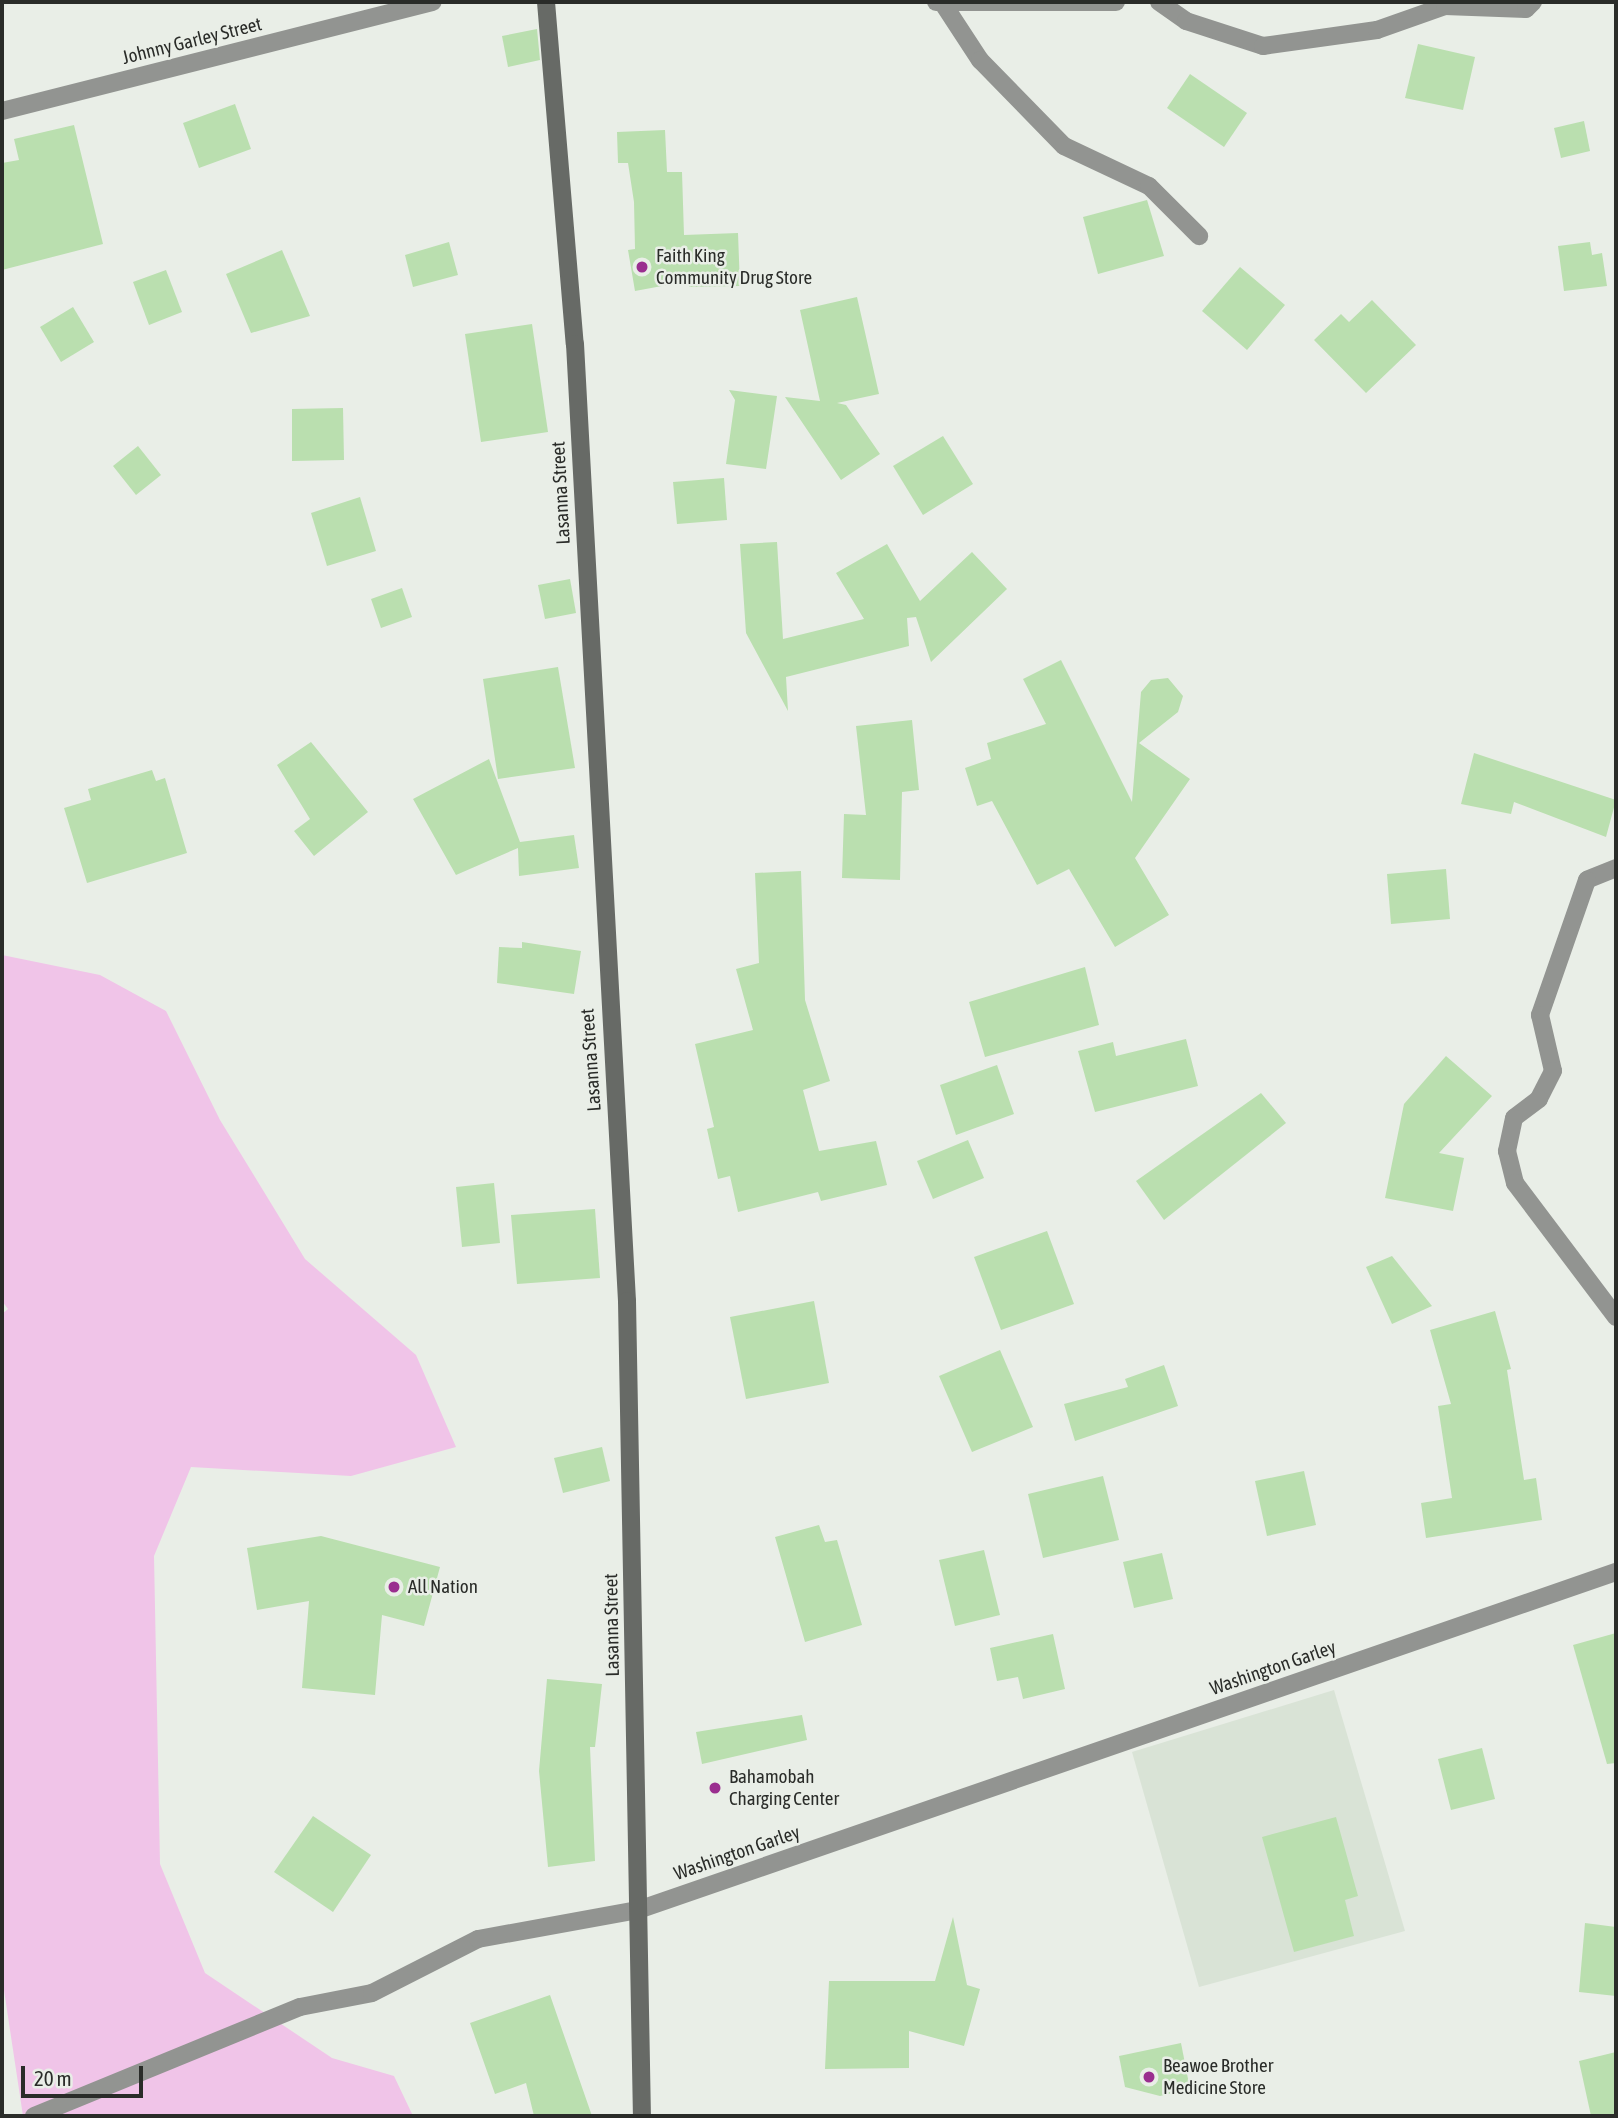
<!DOCTYPE html>
<style>
body{margin:0}
#map{position:relative;width:1618px;height:2118px;overflow:hidden;background:#e9eee7;font-family:"Asap Condensed",sans-serif}
div>[style]{position:absolute}
[style*='--x']{left:calc(var(--x)*1px);top:calc(var(--y)*1px);width:calc(var(--w)*1px);rotate:calc(var(--a)*1deg)}
.built>*{inset:0;background:#d9e3d6}
.green>*{inset:0;background:#f0c4e8}
.building>*{inset:0;background:#badfaf}
.street>*{height:18px;margin:-9px;padding:0 9px;transform-origin:9px;border-radius:9px;background:#929491}
.secondary>*{height:18px;margin:-9px;padding:0 9px;transform-origin:9px;border-radius:9px;background:#676a66}
.dots>*{width:19px;height:19px;translate:-50% -50%;box-sizing:border-box;border:4px solid #e9eee7;border-radius:50%}
span{translate:-50% -50%;white-space:nowrap;text-align:center;line-height:1.15;-webkit-text-stroke:5px #e9eee7;paint-order:stroke}
.street-label{font-size:19px;color:#2a2c29}
.poi-label{font-size:19px;color:#2a2c29}
.left{translate:0 -50%;text-align:left}
.frame{position:absolute;inset:0;border:4px solid #2a2c29;pointer-events:none}
.scale{position:absolute;left:21px;top:2066px;width:122px;height:32px;box-sizing:border-box;border:4px solid #2a2c29;border-top:0;padding-left:9px;font-size:21px;line-height:24px;white-space:nowrap;color:#2a2c29;-webkit-text-stroke:5px #e9eee7;paint-order:stroke}
</style>
<div id="map">
<div class="built">
<i style="clip-path:polygon(1334px 1690px,1405px 1931px,1199px 1987px,1132px 1752px)"></i>
</div>
<div class="green">
<i style="clip-path:polygon(2px 955px,100px 975px,166px 1011px,220px 1120px,305px 1259px,416px 1355px,456px 1447px,351px 1476px,191px 1467px,154px 1556px,160px 1864px,205px 1973px,332px 2058px,394px 2076px,413px 2116px,23px 2116px,2px 1977px,2px 1314px,8px 1309px,2px 1301px)"></i>
</div>
<div class="building">
<i style="clip-path:polygon(537px 29px,540px 60px,508px 67px,502px 36px)"></i>
<i style="clip-path:polygon(1418px 44px,1475px 57px,1463px 110px,1405px 98px)"></i>
<i style="clip-path:polygon(1190px 74px,1247px 113px,1224px 147px,1167px 108px)"></i>
<i style="clip-path:polygon(235px 104px,251px 149px,199px 168px,183px 123px)"></i>
<i style="clip-path:polygon(1584px 121px,1590px 151px,1561px 158px,1554px 128px)"></i>
<i style="clip-path:polygon(74px 125px,103px 244px,2px 270px,2px 163px,19px 160px,14px 139px)"></i>
<i style="clip-path:polygon(665px 130px,667px 172px,682px 172px,684px 235px,738px 233px,740px 286px,689px 287px,689px 281px,635px 291px,628px 250px,635px 249px,634px 202px,628px 163px,618px 163px,617px 132px)"></i>
<i style="clip-path:polygon(1147px 200px,1164px 256px,1098px 274px,1083px 217px)"></i>
<i style="clip-path:polygon(449px 242px,458px 275px,413px 287px,405px 255px)"></i>
<i style="clip-path:polygon(1590px 242px,1592px 255px,1602px 253px,1607px 286px,1564px 291px,1558px 246px)"></i>
<i style="clip-path:polygon(282px 250px,310px 316px,251px 333px,226px 274px)"></i>
<i style="clip-path:polygon(1240px 267px,1285px 305px,1247px 350px,1202px 311px)"></i>
<i style="clip-path:polygon(166px 270px,182px 312px,149px 325px,133px 282px)"></i>
<i style="clip-path:polygon(857px 297px,879px 394px,837px 403px,846px 405px,880px 454px,841px 480px,785px 397px,820px 401px,800px 310px)"></i>
<i style="clip-path:polygon(1372px 300px,1416px 345px,1366px 393px,1314px 340px,1341px 314px,1349px 322px)"></i>
<i style="clip-path:polygon(73px 307px,94px 342px,61px 362px,40px 327px)"></i>
<i style="clip-path:polygon(532px 324px,548px 432px,481px 442px,465px 334px)"></i>
<i style="clip-path:polygon(729px 390px,777px 396px,766px 469px,726px 464px,735px 400px)"></i>
<i style="clip-path:polygon(343px 408px,344px 460px,292px 461px,292px 409px)"></i>
<i style="clip-path:polygon(943px 436px,973px 484px,923px 515px,893px 466px)"></i>
<i style="clip-path:polygon(138px 446px,161px 475px,136px 495px,113px 466px)"></i>
<i style="clip-path:polygon(724px 478px,727px 520px,677px 524px,673px 482px)"></i>
<i style="clip-path:polygon(360px 497px,376px 551px,327px 566px,311px 513px)"></i>
<i style="clip-path:polygon(777px 542px,783px 639px,864px 619px,836px 573px,887px 544px,920px 601px,972px 552px,1007px 589px,931px 662px,916px 617px,907px 618px,909px 646px,786px 677px,788px 711px,746px 633px,740px 544px)"></i>
<i style="clip-path:polygon(570px 579px,576px 613px,545px 619px,538px 585px)"></i>
<i style="clip-path:polygon(402px 588px,412px 617px,381px 628px,371px 599px)"></i>
<i style="clip-path:polygon(1061px 660px,1132px 802px,1141px 692px,1151px 680px,1168px 678px,1183px 696px,1178px 712px,1139px 743px,1190px 779px,1135px 858px,1169px 915px,1115px 947px,1069px 869px,1037px 885px,992px 801px,977px 806px,965px 768px,991px 759px,987px 743px,1046px 724px,1023px 679px)"></i>
<i style="clip-path:polygon(558px 667px,575px 768px,498px 779px,483px 679px)"></i>
<i style="clip-path:polygon(912px 720px,919px 790px,902px 792px,900px 880px,842px 878px,844px 814px,866px 815px,856px 726px)"></i>
<i style="clip-path:polygon(311px 742px,368px 812px,314px 856px,294px 831px,310px 819px,277px 765px)"></i>
<i style="clip-path:polygon(1474px 753px,1616px 800px,1606px 837px,1514px 802px,1511px 814px,1461px 804px)"></i>
<i style="clip-path:polygon(489px 759px,520px 842px,574px 835px,579px 868px,519px 876px,518px 848px,456px 875px,413px 799px)"></i>
<i style="clip-path:polygon(152px 770px,156px 781px,165px 778px,187px 853px,87px 883px,64px 808px,91px 800px,88px 789px)"></i>
<i style="clip-path:polygon(1446px 869px,1450px 919px,1391px 924px,1387px 874px)"></i>
<i style="clip-path:polygon(801px 871px,805px 1000px,830px 1081px,803px 1090px,819px 1151px,876px 1141px,887px 1185px,821px 1201px,818px 1192px,738px 1212px,730px 1176px,718px 1179px,707px 1129px,714px 1127px,695px 1044px,753px 1030px,736px 969px,759px 963px,755px 873px)"></i>
<i style="clip-path:polygon(522px 942px,581px 951px,574px 994px,497px 983px,499px 947px,522px 948px)"></i>
<i style="clip-path:polygon(1085px 967px,1099px 1025px,985px 1057px,969px 1002px)"></i>
<i style="clip-path:polygon(1186px 1039px,1198px 1086px,1095px 1112px,1078px 1051px,1113px 1042px,1116px 1056px)"></i>
<i style="clip-path:polygon(1446px 1056px,1492px 1096px,1439px 1153px,1464px 1158px,1453px 1211px,1385px 1198px,1404px 1104px)"></i>
<i style="clip-path:polygon(997px 1065px,1014px 1114px,956px 1135px,940px 1085px)"></i>
<i style="clip-path:polygon(1261px 1093px,1286px 1123px,1164px 1220px,1136px 1181px)"></i>
<i style="clip-path:polygon(968px 1140px,984px 1178px,933px 1199px,917px 1161px)"></i>
<i style="clip-path:polygon(494px 1183px,500px 1243px,462px 1247px,456px 1187px)"></i>
<i style="clip-path:polygon(595px 1209px,600px 1278px,517px 1284px,511px 1215px)"></i>
<i style="clip-path:polygon(1047px 1231px,1074px 1304px,1001px 1330px,974px 1257px)"></i>
<i style="clip-path:polygon(1392px 1256px,1432px 1306px,1392px 1324px,1366px 1267px)"></i>
<i style="clip-path:polygon(814px 1301px,829px 1383px,746px 1399px,730px 1317px)"></i>
<i style="clip-path:polygon(1495px 1311px,1511px 1369px,1507px 1370px,1524px 1480px,1536px 1478px,1542px 1520px,1426px 1538px,1421px 1503px,1452px 1498px,1438px 1406px,1451px 1404px,1430px 1330px)"></i>
<i style="clip-path:polygon(1000px 1350px,1033px 1427px,972px 1452px,939px 1376px)"></i>
<i style="clip-path:polygon(1164px 1365px,1178px 1406px,1075px 1441px,1064px 1404px,1128px 1387px,1125px 1379px)"></i>
<i style="clip-path:polygon(602px 1447px,610px 1481px,563px 1493px,554px 1458px)"></i>
<i style="clip-path:polygon(1304px 1471px,1316px 1525px,1267px 1536px,1255px 1481px)"></i>
<i style="clip-path:polygon(1103px 1476px,1119px 1540px,1043px 1558px,1028px 1494px)"></i>
<i style="clip-path:polygon(819px 1525px,825px 1542px,837px 1540px,862px 1625px,805px 1642px,775px 1537px)"></i>
<i style="clip-path:polygon(321px 1536px,440px 1567px,424px 1626px,382px 1615px,375px 1695px,302px 1688px,309px 1601px,257px 1610px,247px 1548px)"></i>
<i style="clip-path:polygon(984px 1550px,1000px 1615px,955px 1626px,939px 1560px)"></i>
<i style="clip-path:polygon(1162px 1553px,1173px 1599px,1134px 1608px,1123px 1562px)"></i>
<i style="clip-path:polygon(1616px 1633px,1616px 1763px,1607px 1764px,1573px 1645px)"></i>
<i style="clip-path:polygon(1053px 1634px,1065px 1689px,1023px 1699px,1018px 1677px,997px 1681px,990px 1648px)"></i>
<i style="clip-path:polygon(547px 1679px,602px 1684px,595px 1747px,590px 1747px,595px 1861px,548px 1867px,539px 1771px)"></i>
<i style="clip-path:polygon(802px 1715px,807px 1740px,702px 1764px,696px 1732px)"></i>
<i style="clip-path:polygon(1482px 1748px,1495px 1799px,1451px 1810px,1438px 1759px)"></i>
<i style="clip-path:polygon(313px 1816px,371px 1855px,333px 1912px,274px 1872px)"></i>
<i style="clip-path:polygon(1336px 1817px,1358px 1896px,1345px 1900px,1354px 1936px,1294px 1952px,1262px 1837px)"></i>
<i style="clip-path:polygon(953px 1917px,967px 1985px,980px 1989px,964px 2046px,909px 2031px,909px 2068px,825px 2069px,829px 1981px,935px 1981px)"></i>
<i style="clip-path:polygon(1585px 1923px,1616px 1927px,1616px 1996px,1579px 1992px)"></i>
<i style="clip-path:polygon(550px 1995px,592px 2116px,534px 2116px,526px 2083px,495px 2094px,470px 2023px)"></i>
<i style="clip-path:polygon(1181px 2043px,1190px 2089px,1160px 2096px,1125px 2087px,1119px 2056px)"></i>
<i style="clip-path:polygon(1616px 2052px,1616px 2116px,1591px 2116px,1579px 2061px)"></i>
</div>
<div class="street">
<i style="--x:936;--y:2;--w:180;--a:0"></i>
<i style="--x:1159;--y:2;--w:33;--a:35"></i>
<i style="--x:1186;--y:21;--w:81;--a:18"></i>
<i style="--x:1263;--y:46;--w:115;--a:-8"></i>
<i style="--x:1377;--y:30;--w:72;--a:-19.4"></i>
<i style="--x:1445;--y:6;--w:81;--a:2.1"></i>
<i style="--x:1526;--y:9;--w:10;--a:-45"></i>
<i style="--x:944;--y:5;--w:66;--a:56.8"></i>
<i style="--x:980;--y:60;--w:120;--a:45.7"></i>
<i style="--x:1064;--y:146;--w:94;--a:25.2"></i>
<i style="--x:1149;--y:186;--w:71;--a:45"></i>
<i style="--x:2;--y:111;--w:444;--a:-14.2"></i>
<i style="--x:1616;--y:868;--w:31;--a:158"></i>
<i style="--x:1587;--y:880;--w:143;--a:109.2"></i>
<i style="--x:1540;--y:1015;--w:57;--a:76.9"></i>
<i style="--x:1553;--y:1071;--w:31;--a:117"></i>
<i style="--x:1539;--y:1099;--w:31;--a:143"></i>
<i style="--x:1514;--y:1118;--w:34;--a:102"></i>
<i style="--x:1507;--y:1151;--w:33;--a:76"></i>
<i style="--x:1515;--y:1183;--w:168;--a:53"></i>
<i style="--x:34;--y:2116;--w:287;--a:-22.3"></i>
<i style="--x:300;--y:2007;--w:73;--a:-11"></i>
<i style="--x:372;--y:1993;--w:119;--a:-27"></i>
<i style="--x:478;--y:1939;--w:163;--a:-10.3"></i>
<i style="--x:638;--y:1910;--w:1035;--a:-19.07"></i>
</div>
<div class="secondary">
<i style="--x:546;--y:2;--w:343;--a:85.2"></i>
<i style="--x:575;--y:344;--w:958;--a:86.89"></i>
<i style="--x:627;--y:1301;--w:815;--a:88.95"></i>
</div>
<div class="dots">
<i style="left:642px;top:267px;background:#9a2e8f"></i>
<i style="left:394px;top:1587px;background:#9a2e8f"></i>
<i style="left:715px;top:1788px;background:#9a2e8f"></i>
<i style="left:1149px;top:2077px;background:#9a2e8f"></i>
</div>
<div class="street-label">
<span style="left:192px;top:41px;rotate:-14deg">Johnny Garley Street</span>
<span style="left:561px;top:493px;rotate:-93deg">Lasanna Street</span>
<span style="left:591px;top:1060px;rotate:-94deg">Lasanna Street</span>
<span style="left:612px;top:1625px;rotate:-91deg">Lasanna Street</span>
<span style="left:1273px;top:1668px;rotate:-19deg">Washington Garley</span>
<span style="left:737px;top:1853px;rotate:-19deg">Washington Garley</span>
</div>
<div class="poi-label">
<span class="left" style="left:656px;top:267px">Faith King<br>Community Drug Store</span>
<span class="left" style="left:408px;top:1587px">All Nation</span>
<span class="left" style="left:729px;top:1788px">Bahamobah<br>Charging Center</span>
<span class="left" style="left:1163px;top:2077px">Beawoe Brother<br>Medicine Store</span>
</div>
<div class="frame"></div>
<div class="scale">20 m</div>
</div>
